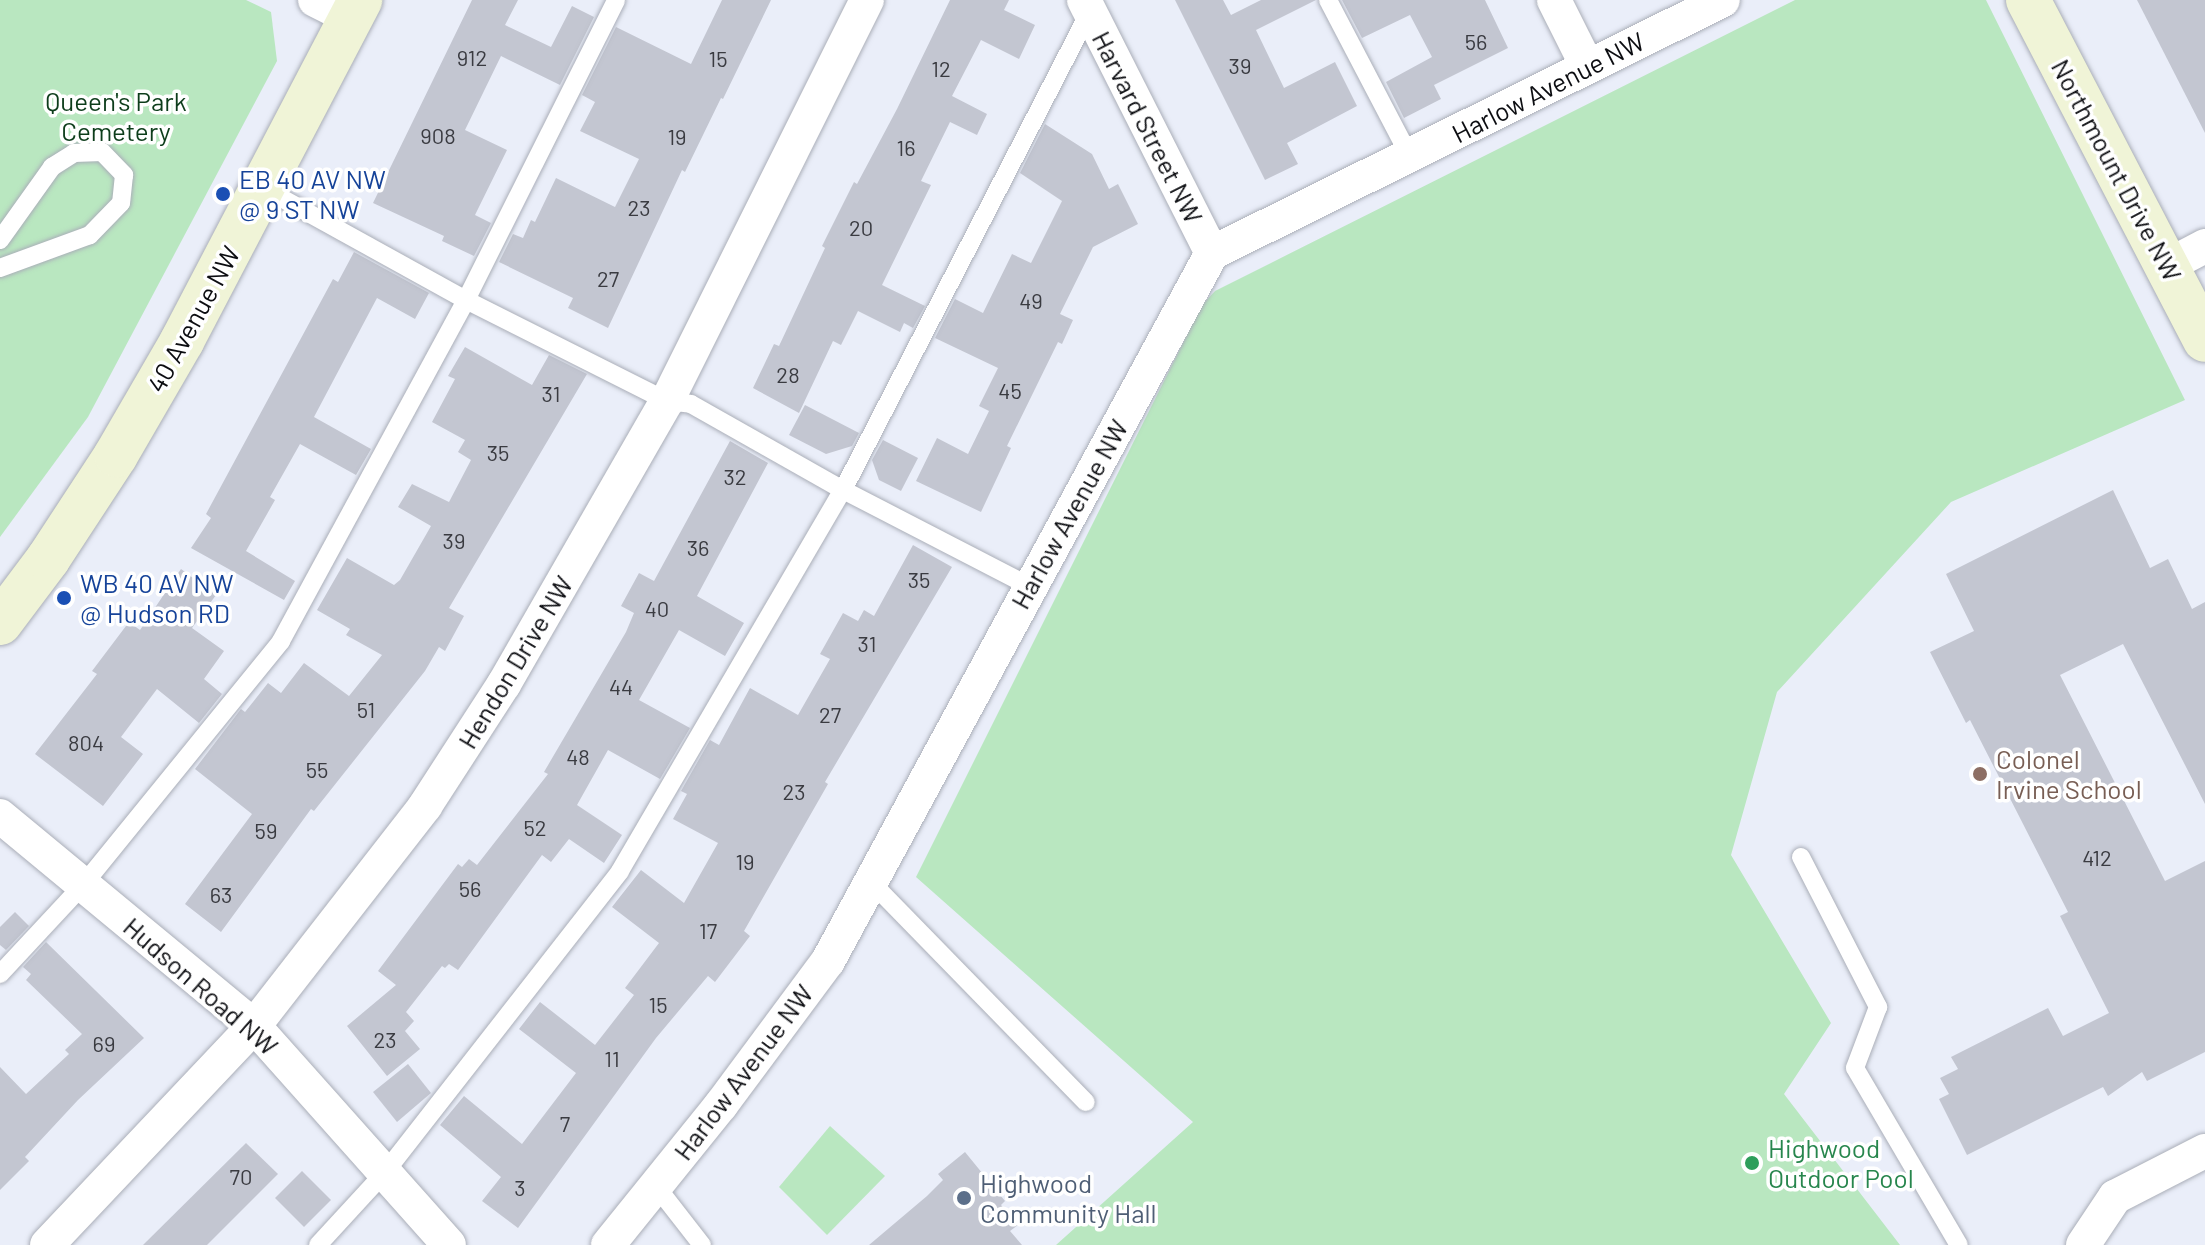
<!DOCTYPE html>
<style>
body{margin:0}
#map{position:relative;width:2205px;height:1245px;overflow:hidden;background:#eaeef9;font-family:Barlow,sans-serif}
div>[style]{position:absolute}
[style*='--x']{left:calc(var(--x)*1px);top:calc(var(--y)*1px);width:calc(var(--w)*1px);rotate:calc(var(--a)*1deg)}
.green>*{inset:0;background:#b9e7c0}
.building>*{inset:0;background:#c3c6d1}
.roads{filter:drop-shadow(0 0 2px #aaaeb8) drop-shadow(0 0 2px #aaaeb8)}
.lane>*{height:18px;margin:-9px;padding:0 9px;transform-origin:9px;border-radius:9px;background:#fff}
.street>*{height:34px;margin:-17px;padding:0 17px;transform-origin:17px;border-radius:17px;background:#fff}
.secondary>*{height:44px;margin:-22px;padding:0 22px;transform-origin:22px;border-radius:22px;background:#f0f4d7}
.dots>*{width:22px;height:22px;translate:-50% -50%;box-sizing:border-box;border:4px solid #fff;border-radius:50%}
span{translate:-50% -50%;white-space:nowrap;text-align:center;line-height:1.15;-webkit-text-stroke:7px #fff;paint-order:stroke}
.number-label{font-size:22px;color:#3a3b41}
.number-label span{-webkit-text-stroke-width:0}
.street-label{font-size:26px;color:#0c0d11}
.park-label{font-size:26px;color:#0d3d1b}
.transit-label{font-size:26px;color:#164399}
.left{translate:0 -50%;text-align:left}
.education-label{font-size:26px;color:#785e54}
.leisure-label{font-size:26px;color:#27864d}
.service-label{font-size:26px;color:#4e5e75}
</style>
<div id="map">
<div class="green">
<i style="clip-path:polygon(0 0,246px 0,271px 12px,277px 61px,88px 417px,0 537px)"></i>
<i style="clip-path:polygon(1795px 0,1986px 0,2185px 400px,1951px 502px,1777px 692px,1731px 855px,1831px 1023px,1784px 1094px,1900px 1245px,1056px 1245px,1193px 1122px,916px 877px,1202px 305px,1215px 291px)"></i>
<i style="clip-path:polygon(830px 1126px,885px 1176px,827px 1235px,779px 1187px)"></i>
</div>
<div class="building">
<i style="clip-path:polygon(472px 0,518px 0,505px 25px,551px 47px,572px 6px,594px 17px,560px 85px,501px 56px,465px 130px,507px 150px,475px 215px,491px 223px,474px 256px,442px 241px,444px 236px,373px 203px)"></i>
<i style="clip-path:polygon(722px 0,771px 0,723px 99px,721px 98px,685px 172px,682px 170px,608px 328px,568px 308px,573px 298px,499px 262px,513px 234px,523px 238px,531px 220px,535px 222px,556px 178px,615px 207px,639px 159px,580px 131px,595px 102px,582px 95px,616px 27px,691px 64px)"></i>
<i style="clip-path:polygon(950px 0,1009px 0,1004px 10px,1035px 25px,1019px 59px,981px 40px,952px 96px,987px 114px,977px 135px,950px 122px,921px 181px,931px 185px,882px 285px,925px 306px,913px 328px,904px 323px,900px 332px,858px 311px,841px 345px,833px 341px,799px 413px,753px 388px,774px 344px,779px 346px,825px 248px,822px 246px,854px 182px,857px 184px,897px 109px)"></i>
<i style="clip-path:polygon(1175px 0,1223px 0,1231px 15px,1261px 0,1316px 0,1256px 30px,1284px 88px,1335px 62px,1357px 106px,1287px 143px,1298px 164px,1265px 180px)"></i>
<i style="clip-path:polygon(1342px 0,1485px 0,1508px 48px,1434px 85px,1441px 99px,1404px 118px,1386px 82px,1432px 57px,1410px 15px,1362px 38px)"></i>
<i style="clip-path:polygon(2137px 0,2205px 0,2205px 133px)"></i>
<i style="clip-path:polygon(1045px 124px,1092px 154px,1109px 189px,1118px 184px,1138px 224px,1093px 247px,1060px 314px,1073px 320px,1062px 344px,1058px 342px,1007px 446px,1011px 448px,981px 512px,916px 481px,937px 438px,968px 454px,989px 411px,979px 406px,998px 368px,935px 338px,955px 299px,983px 313px,1012px 254px,1031px 263px,1062px 201px,1020px 173px)"></i>
<i style="clip-path:polygon(354px 252px,429px 293px,415px 319px,377px 298px,314px 417px,371px 449px,356px 475px,300px 444px,270px 497px,275px 500px,246px 551px,295px 581px,284px 600px,191px 548px,211px 518px,206px 514px,333px 279px,338px 282px)"></i>
<i style="clip-path:polygon(465px 347px,532px 385px,549px 355px,587px 374px,449px 608px,464px 616px,445px 651px,439px 647px,425px 671px,314px 811px,311px 809px,221px 932px,185px 904px,252px 814px,195px 769px,241px 709px,245px 712px,268px 683px,281px 693px,304px 663px,349px 696px,382px 655px,346px 635px,350px 629px,317px 610px,347px 558px,394px 585px,400px 580px,431px 526px,398px 507px,412px 484px,449px 502px,471px 460px,458px 452px,465px 440px,432px 422px,455px 379px,448px 376px)"></i>
<i style="clip-path:polygon(805px 405px,859px 433px,852px 446px,826px 454px,789px 435px)"></i>
<i style="clip-path:polygon(883px 440px,918px 458px,901px 491px,879px 480px,872px 460px)"></i>
<i style="clip-path:polygon(730px 441px,768px 463px,697px 596px,744px 623px,725px 656px,679px 630px,639px 700px,690px 728px,660px 779px,608px 750px,577px 805px,622px 835px,604px 863px,569px 839px,551px 862px,542px 855px,458px 970px,449px 964px,445px 968px,442px 966px,406px 1012px,414px 1021px,405px 1031px,420px 1049px,387px 1076px,347px 1026px,396px 985px,378px 971px,458px 864px,462px 867px,469px 859px,477px 865px,548px 774px,544px 772px,626px 632px,634px 613px,621px 606px,639px 573px,654px 581px)"></i>
<i style="clip-path:polygon(2113px 490px,2150px 568px,2168px 559px,2192px 609px,2205px 602px,2205px 804px,2123px 644px,2060px 675px,2165px 881px,2205px 861px,2205px 1052px,2147px 1081px,2142px 1072px,2108px 1096px,2103px 1087px,1967px 1155px,1939px 1099px,1949px 1094px,1940px 1078px,1958px 1069px,1951px 1057px,2048px 1008px,2063px 1036px,2109px 1013px,2060px 916px,2068px 912px,1970px 720px,1966px 723px,1930px 652px,1974px 631px,1946px 574px)"></i>
<i style="clip-path:polygon(913px 545px,952px 567px,825px 782px,828px 784px,744px 931px,750px 936px,715px 982px,708px 976px,656px 1038px,518px 1228px,482px 1201px,501px 1177px,440px 1125px,464px 1096px,522px 1144px,576px 1073px,519px 1029px,540px 1002px,595px 1045px,634px 995px,625px 988px,659px 943px,612px 907px,641px 870px,684px 903px,718px 843px,673px 819px,687px 794px,681px 791px,710px 740px,719px 745px,750px 688px,798px 715px,830px 659px,820px 654px,843px 613px,858px 621px,864px 610px,874px 616px)"></i>
<i style="clip-path:polygon(181px 569px,216px 595px,192px 628px,224px 651px,204px 679px,222px 694px,199px 723px,157px 689px,121px 737px,143px 754px,103px 806px,35px 754px,97px 674px,92px 671px,129px 622px,140px 630px)"></i>
<i style="clip-path:polygon(15px 912px,29px 926px,6px 950px,0 945px,0 927px)"></i>
<i style="clip-path:polygon(46px 942px,144px 1038px,78px 1100px,25px 1157px,29px 1161px,0 1190px,0 1067px,26px 1094px,69px 1054px,65px 1050px,82px 1034px,26px 980px,31px 974px,23px 967px)"></i>
<i style="clip-path:polygon(408px 1064px,431px 1093px,397px 1122px,373px 1092px)"></i>
<i style="clip-path:polygon(246px 1143px,278px 1174px,207px 1245px,143px 1245px)"></i>
<i style="clip-path:polygon(965px 1152px,1005px 1201px,1001px 1205px,1018px 1225px,1010px 1231px,1022px 1245px,869px 1245px,927px 1196px,943px 1180px,938px 1174px)"></i>
<i style="clip-path:polygon(302px 1171px,331px 1200px,304px 1227px,275px 1198px)"></i>
</div>
<div class="roads">
<div class="lane">
<i style="--x:1328;--y:0;--w:177;--a:62.4"></i>
<i style="--x:265;--y:189;--w:230;--a:28.9"></i>
<i style="--x:466;--y:300;--w:225;--a:26.7"></i>
<i style="--x:667;--y:401;--w:24;--a:7"></i>
<i style="--x:691;--y:404;--w:175;--a:29.5"></i>
<i style="--x:843;--y:490;--w:209;--a:27.3"></i>
<i style="--x:0;--y:240;--w:90;--a:-54.5"></i>
<i style="--x:52;--y:167;--w:26;--a:-32"></i>
<i style="--x:74;--y:153;--w:28;--a:-2"></i>
<i style="--x:102;--y:152;--w:32;--a:46"></i>
<i style="--x:124;--y:175;--w:28;--a:96"></i>
<i style="--x:121;--y:203;--w:45;--a:134.1"></i>
<i style="--x:90;--y:235;--w:96;--a:159.9"></i>
<i style="--x:1801;--y:857;--w:169;--a:62.8"></i>
<i style="--x:1878;--y:1007;--w:65;--a:110.7"></i>
<i style="--x:1855;--y:1068;--w:205;--a:59.6"></i>
<i style="--x:872;--y:883;--w:306;--a:45.7"></i>
<i style="--x:0;--y:974;--w:122;--a:-47"></i>
<i style="--x:83;--y:885;--w:314;--a:-50.9"></i>
<i style="--x:281;--y:641;--w:388;--a:-61.5"></i>
<i style="--x:466;--y:300;--w:335;--a:-63.4"></i>
<i style="--x:656;--y:1186;--w:75;--a:52.1"></i>
<i style="--x:318;--y:1245;--w:100;--a:-47.4"></i>
<i style="--x:386;--y:1171;--w:380;--a:-52"></i>
<i style="--x:620;--y:871;--w:441;--a:-59.7"></i>
<i style="--x:843;--y:490;--w:539;--a:-62.72"></i>
</div>
<div class="street">
<i style="--x:315;--y:0;--w:40;--a:26.6"></i>
<i style="--x:1084;--y:0;--w:284;--a:63.2"></i>
<i style="--x:1554;--y:0;--w:74;--a:63.4"></i>
<i style="--x:2167;--y:266;--w:43;--a:-27.8"></i>
<i style="--x:0;--y:816;--w:330;--a:39.6"></i>
<i style="--x:254;--y:1026;--w:293;--a:48.3"></i>
<i style="--x:47;--y:1245;--w:301;--a:-46.6"></i>
<i style="--x:254;--y:1026;--w:279;--a:-52.1"></i>
<i style="--x:425;--y:806;--w:145;--a:-57.1"></i>
<i style="--x:504;--y:684;--w:327;--a:-60.1"></i>
<i style="--x:667;--y:401;--w:448;--a:-63.5"></i>
<i style="--x:608;--y:1245;--w:180;--a:-51.1"></i>
<i style="--x:721;--y:1105;--w:179;--a:-53.4"></i>
<i style="--x:828;--y:961;--w:805;--a:-61.53"></i>
<i style="--x:1212;--y:253;--w:570;--a:-26.34"></i>
<i style="--x:2083;--y:1245;--w:58;--a:-56.3"></i>
<i style="--x:2115;--y:1197;--w:101;--a:-27.1"></i>
</div>
<div class="secondary">
<i style="--x:2028;--y:0;--w:383;--a:62.5"></i>
<i style="--x:0;--y:623;--w:80;--a:-53.1"></i>
<i style="--x:48;--y:559;--w:124;--a:-56.8"></i>
<i style="--x:116;--y:455;--w:132;--a:-59.9"></i>
<i style="--x:182;--y:341;--w:385;--a:-62.4"></i>
</div>
</div>
<div class="dots">
<i style="left:223px;top:194px;background:#1a4fb4"></i>
<i style="left:64px;top:598px;background:#1a4fb4"></i>
<i style="left:1980px;top:774px;background:#8d6e63"></i>
<i style="left:1752px;top:1163px;background:#2e9e5b"></i>
<i style="left:964px;top:1198px;background:#5c6f8a"></i>
</div>
<div class="number-label">
<span style="left:1476px;top:42px">56</span>
<span style="left:472px;top:58px">912</span>
<span style="left:718px;top:59px">15</span>
<span style="left:1240px;top:66px">39</span>
<span style="left:941px;top:69px">12</span>
<span style="left:438px;top:136px">908</span>
<span style="left:677px;top:137px">19</span>
<span style="left:906px;top:148px">16</span>
<span style="left:639px;top:208px">23</span>
<span style="left:861px;top:228px">20</span>
<span style="left:608px;top:279px">27</span>
<span style="left:1031px;top:301px">49</span>
<span style="left:788px;top:375px">28</span>
<span style="left:1010px;top:391px">45</span>
<span style="left:551px;top:394px">31</span>
<span style="left:498px;top:453px">35</span>
<span style="left:735px;top:477px">32</span>
<span style="left:454px;top:541px">39</span>
<span style="left:698px;top:548px">36</span>
<span style="left:919px;top:580px">35</span>
<span style="left:657px;top:609px">40</span>
<span style="left:867px;top:644px">31</span>
<span style="left:621px;top:687px">44</span>
<span style="left:366px;top:710px">51</span>
<span style="left:830px;top:715px">27</span>
<span style="left:86px;top:743px">804</span>
<span style="left:578px;top:757px">48</span>
<span style="left:317px;top:770px">55</span>
<span style="left:794px;top:792px">23</span>
<span style="left:535px;top:828px">52</span>
<span style="left:266px;top:831px">59</span>
<span style="left:2097px;top:858px">412</span>
<span style="left:745px;top:862px">19</span>
<span style="left:470px;top:889px">56</span>
<span style="left:221px;top:895px">63</span>
<span style="left:708px;top:931px">17</span>
<span style="left:658px;top:1005px">15</span>
<span style="left:385px;top:1040px">23</span>
<span style="left:104px;top:1044px">69</span>
<span style="left:612px;top:1059px">11</span>
<span style="left:565px;top:1124px">7</span>
<span style="left:241px;top:1177px">70</span>
<span style="left:520px;top:1188px">3</span>
</div>
<div class="street-label">
<span style="left:1548px;top:87px;rotate:-27deg">Harlow Avenue NW</span>
<span style="left:1148px;top:127px;rotate:63deg">Harvard Street NW</span>
<span style="left:2117px;top:170px;rotate:62deg">Northmount Drive NW</span>
<span style="left:193px;top:319px;rotate:-61deg">40 Avenue NW</span>
<span style="left:1069px;top:514px;rotate:-61deg">Harlow Avenue NW</span>
<span style="left:515px;top:662px;rotate:-59deg">Hendon Drive NW</span>
<span style="left:201px;top:986px;rotate:41deg">Hudson Road NW</span>
<span style="left:743px;top:1072px;rotate:-53deg">Harlow Avenue NW</span>
</div>
<div class="park-label">
<span style="left:116px;top:116px">Queen's Park<br>Cemetery</span>
</div>
<div class="transit-label">
<span class="left" style="left:239px;top:194px">EB 40 AV NW<br>@ 9 ST NW</span>
<span class="left" style="left:80px;top:598px">WB 40 AV NW<br>@ Hudson RD</span>
</div>
<div class="education-label">
<span class="left" style="left:1996px;top:774px">Colonel<br>Irvine School</span>
</div>
<div class="leisure-label">
<span class="left" style="left:1768px;top:1163px">Highwood<br>Outdoor Pool</span>
</div>
<div class="service-label">
<span class="left" style="left:980px;top:1198px">Highwood<br>Community Hall</span>
</div>
</div>
